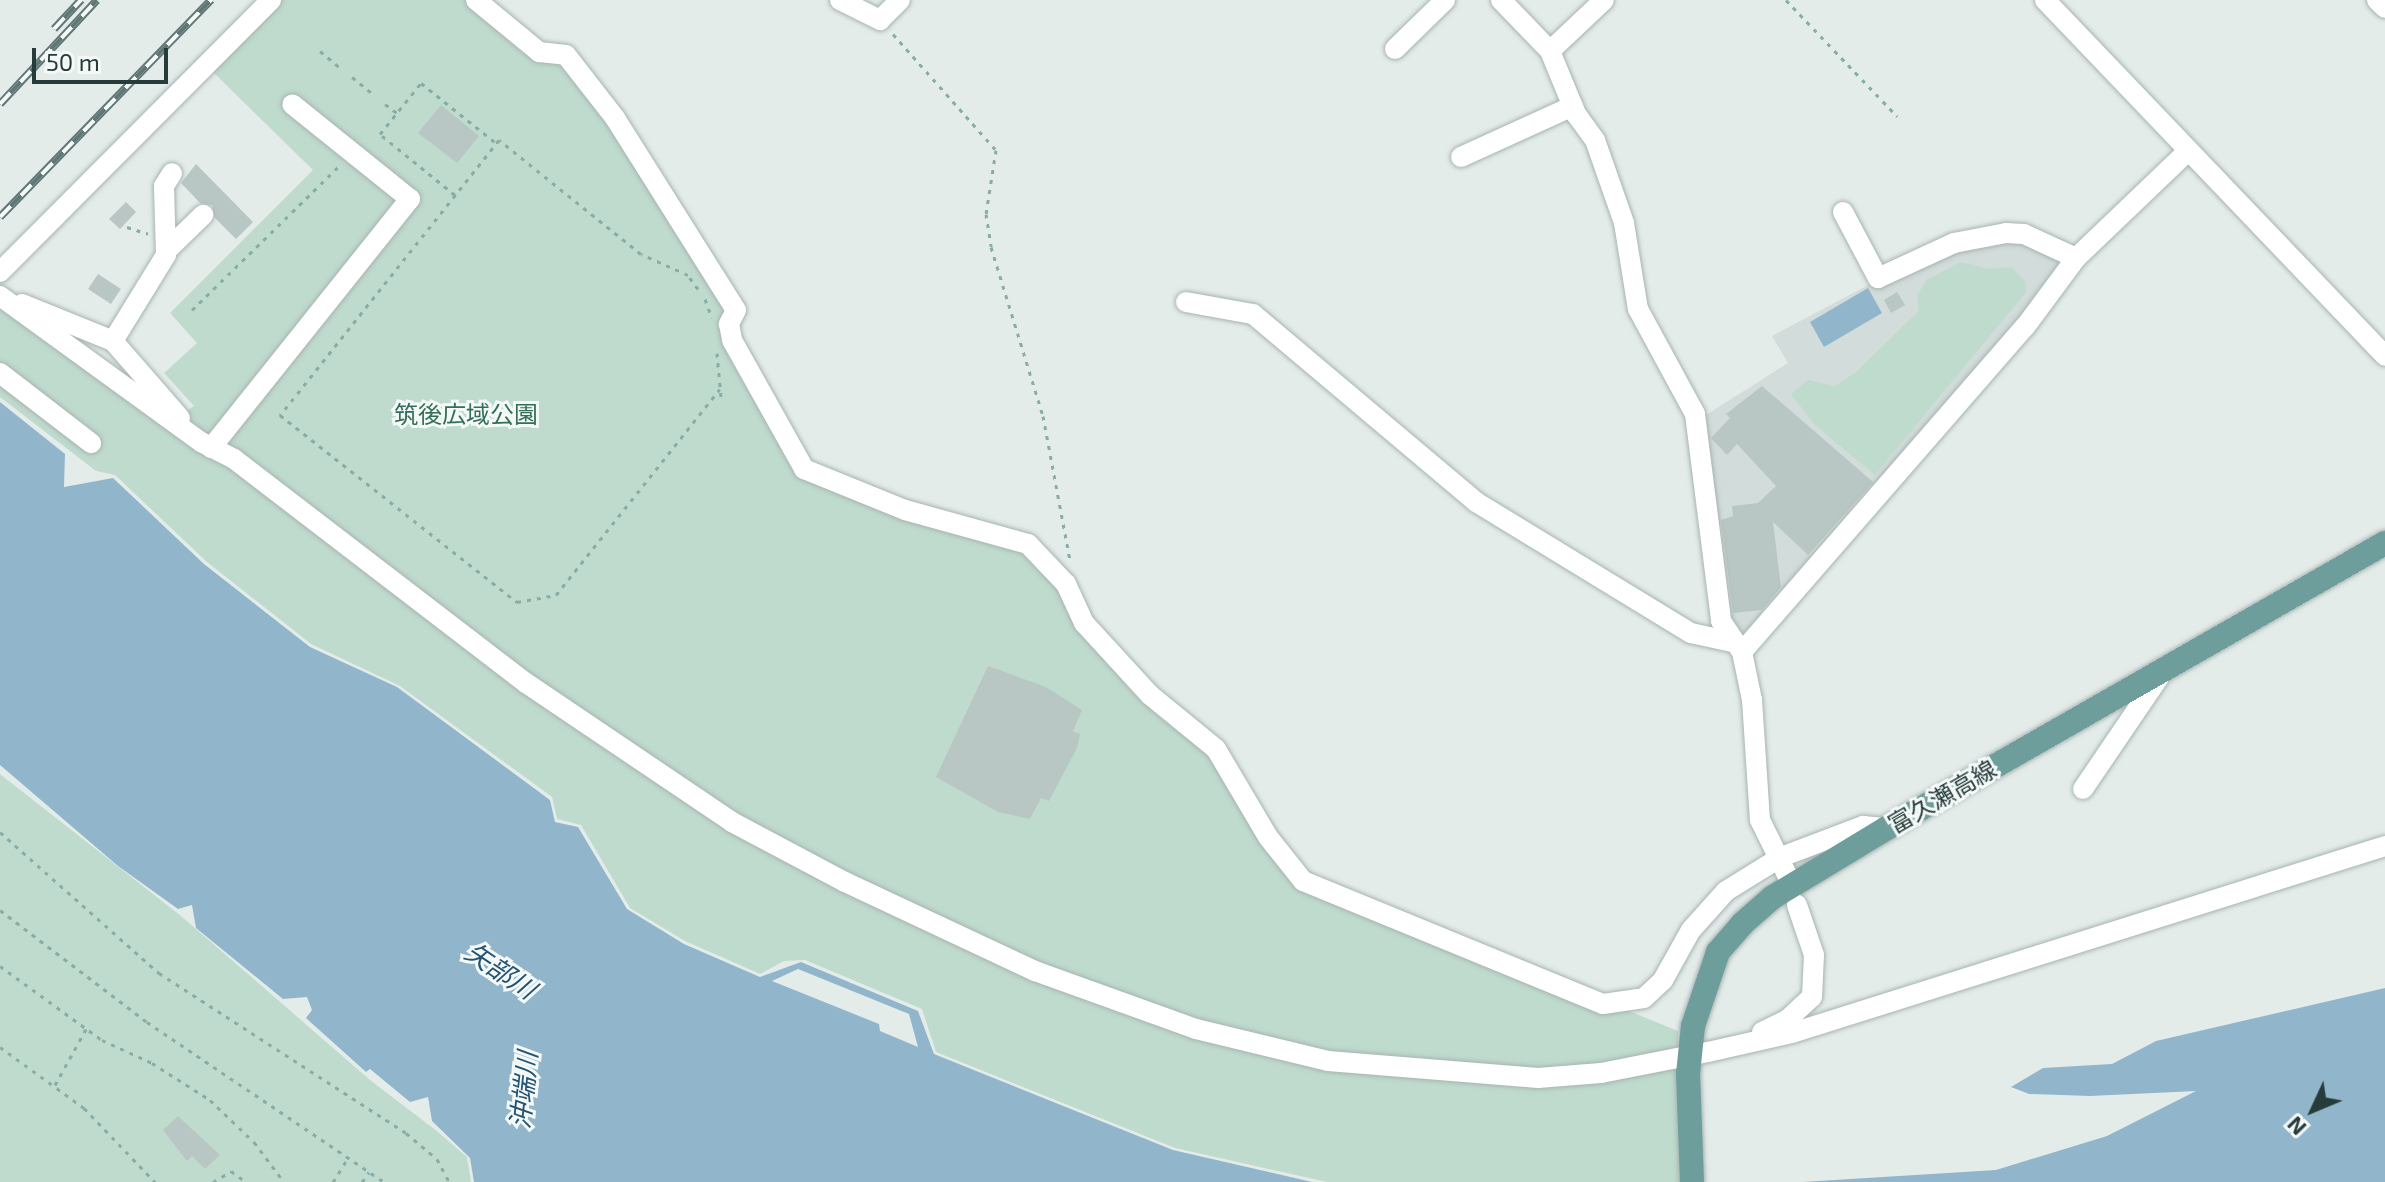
<!DOCTYPE html>
<meta charset="utf-8">
<style>
body{margin:0}
#map{position:relative;width:2385px;height:1182px;overflow:hidden;background:#e4ecea;font-family:"Exo 2","Noto Sans JP",sans-serif}
div>[style]{position:absolute}
[style*='--x']{left:calc(var(--x)*1px);top:calc(var(--y)*1px);width:calc(var(--w)*1px);rotate:calc(var(--a)*1deg)}
.built>*{inset:0;background:#d2dcda}
.green>*{inset:0;background:#bfdbcd}
.water>*{inset:0;background:#91b6cc}
.building>*{inset:0;background:#b9c7c4}
.path>*{height:3px;margin-top:-1.5px;transform-origin:0;background:repeating-linear-gradient(90deg,#87ada9 0 4px,transparent 0 10px)}
.roads{filter:drop-shadow(0 0 2px #a7b4b2) drop-shadow(0 0 2px #a7b4b2)}
.minor>*{height:20px;margin:-10px;padding:0 10px;transform-origin:10px;border-radius:10px;background:#fff}
.major>*{height:24px;margin:-12px;padding:0 12px;transform-origin:12px;border-radius:12px;background:#6d9e9c}
.rail>*{height:8px;margin-top:-4px;transform-origin:0;background:repeating-linear-gradient(90deg,#f4f9f8 0 15px,#607776 0 30px);box-sizing:border-box;border-block:2px solid #607776}
span{translate:-50% -50%;white-space:nowrap;text-align:center;line-height:1.15;-webkit-text-stroke:6px #f4f9f8;paint-order:stroke}
.park-label{font-size:24px;color:#336f58}
.street-label{font-size:24px;color:#253c3b}
.water-label{font-size:26px;color:#245473;font-style:italic}
.north{position:absolute;left:2273px;top:1070px;width:80px;height:80px;-webkit-text-stroke:6px #f4f9f8;paint-order:stroke;rotate:226deg;font-size:22px;font-weight:700;line-height:32px;text-align:center;color:#253c3b}
.north::after{content:'';display:block;margin:auto;width:28px;height:36px;background:#253c3b;clip-path:polygon(50% 0,100% 100%,50% 72%,0 100%)}
.scale{position:absolute;left:32px;top:48px;width:136px;height:36px;box-sizing:border-box;border:4px solid #253c3b;border-top:0;padding-left:10px;font-size:24px;line-height:28px;white-space:nowrap;color:#253c3b;-webkit-text-stroke:6px #f4f9f8;paint-order:stroke}
</style>
<div id="map">
<div class="built">
<i style="clip-path:polygon(2012px 239px,2061px 260px,2064px 268px,1746px 633px,1739px 632px,1729px 618px,1703px 417px,1788px 363px,1772px 336px,1874px 282px,1957px 249px)"></i>
</div>
<div class="green">
<i style="clip-path:polygon(281px 0,466px 0,567px 63px,728px 304px,724px 330px,795px 462px,1011px 540px,1086px 603px,1100px 628px,1313px 882px,1678px 1031px,1680px 1182px,1327px 1182px,1175px 1148px,936px 1052px,922px 1009px,805px 960px,784px 961px,760px 974px,685px 941px,630px 908px,581px 825px,557px 819px,552px 797px,400px 686px,311px 644px,207px 562px,115px 475px,96px 471px,0 397px,0 305px,165px 425px,194px 406px,164px 373px,197px 343px,170px 313px,313px 170px,212px 71px)"></i>
<i style="clip-path:polygon(1961px 262px,1988px 269px,2011px 267px,2025px 281px,2026px 292px,1875px 475px,1815px 425px,1791px 394px,1808px 380px,1835px 386px,1856px 372px,1919px 311px,1917px 296px,1926px 280px)"></i>
<i style="clip-path:polygon(0 774px,181px 916px,370px 1080px,438px 1132px,467px 1157px,471px 1182px,0 1182px)"></i>
</div>
<div class="water">
<i style="clip-path:polygon(1868px 288px,1882px 313px,1824px 347px,1810px 322px)"></i>
<i style="clip-path:polygon(evenodd,0 402px,65px 454px,64px 487px,113px 478px,204px 564px,310px 647px,397px 687px,550px 800px,555px 822px,578px 827px,627px 909px,684px 944px,760px 977px,801px 962px,918px 1011px,934px 1054px,1173px 1150px,1312px 1182px,474px 1182px,470px 1158px,432px 1121px,428px 1097px,410px 1102px,370px 1069px,366px 1072px,306px 1018px,312px 1010px,307px 997px,283px 999px,196px 928px,192px 905px,178px 909px,118px 866px,0 765px,0 402px,798px 969px,909px 1014px,918px 1047px,880px 1031px,879px 1024px,772px 981px,798px 969px)"></i>
<i style="clip-path:polygon(2385px 988px,2385px 1182px,1802px 1182px,1996px 1170px,2107px 1136px,2196px 1091px,2090px 1096px,2029px 1094px,2011px 1087px,2043px 1068px,2112px 1064px,2156px 1041px)"></i>
</div>
<div class="building">
<i style="clip-path:polygon(441px 105px,479px 136px,457px 163px,418px 133px)"></i>
<i style="clip-path:polygon(196px 164px,253px 222px,236px 239px,215px 218px,212px 205px,200px 203px,181px 183px)"></i>
<i style="clip-path:polygon(126px 202px,136px 212px,120px 229px,109px 219px)"></i>
<i style="clip-path:polygon(98px 274px,121px 289px,111px 304px,88px 289px)"></i>
<i style="clip-path:polygon(1897px 292px,1905px 305px,1891px 313px,1884px 300px)"></i>
<i style="clip-path:polygon(1762px 386px,1873px 482px,1808px 555px,1773px 522px,1781px 587px,1762px 610px,1733px 613px,1721px 520px,1733px 516px,1732px 506px,1758px 503px,1776px 486px,1737px 444px,1727px 455px,1711px 438px,1730px 418px,1726px 414px)"></i>
<i style="clip-path:polygon(988px 666px,1046px 687px,1082px 710px,1073px 731px,1080px 734px,1077px 748px,1049px 801px,1041px 798px,1030px 819px,998px 812px,936px 777px)"></i>
<i style="clip-path:polygon(178px 1116px,220px 1155px,205px 1169px,192px 1156px,187px 1161px,163px 1130px)"></i>
</div>
<div class="path">
<i style="--x:1786;--y:0;--w:161;--a:46.3"></i>
<i style="--x:893;--y:34;--w:155;--a:48.4"></i>
<i style="--x:996;--y:150;--w:65;--a:98.9"></i>
<i style="--x:986;--y:214;--w:33;--a:81"></i>
<i style="--x:991;--y:247;--w:177;--a:72.9"></i>
<i style="--x:1043;--y:416;--w:147;--a:79.4"></i>
<i style="--x:320;--y:51;--w:26;--a:40"></i>
<i style="--x:352;--y:77;--w:28;--a:39"></i>
<i style="--x:385;--y:104;--w:15;--a:37"></i>
<i style="--x:455;--y:195;--w:97;--a:-140.9"></i>
<i style="--x:380;--y:134;--w:65;--a:-51.2"></i>
<i style="--x:421;--y:83;--w:96;--a:38.7"></i>
<i style="--x:127;--y:227;--w:22;--a:18"></i>
<i style="--x:698;--y:289;--w:17;--a:-126"></i>
<i style="--x:688;--y:275;--w:51;--a:-155.9"></i>
<i style="--x:641;--y:254;--w:182;--a:-141.2"></i>
<i style="--x:499;--y:140;--w:352;--a:128.5"></i>
<i style="--x:280;--y:415;--w:302;--a:38.3"></i>
<i style="--x:517;--y:602;--w:40;--a:-10"></i>
<i style="--x:556;--y:595;--w:263;--a:-51.5"></i>
<i style="--x:705;--y:299;--w:20;--a:70"></i>
<i style="--x:192;--y:310;--w:207;--a:-44.4"></i>
<i style="--x:717;--y:353;--w:44;--a:84.8"></i>
<i style="--x:0;--y:832;--w:213;--a:41.6"></i>
<i style="--x:159;--y:973;--w:294;--a:32.9"></i>
<i style="--x:406;--y:1133;--w:40;--a:40"></i>
<i style="--x:437;--y:1159;--w:26;--a:62"></i>
<i style="--x:0;--y:910;--w:185;--a:37.3"></i>
<i style="--x:147;--y:1022;--w:286;--a:34"></i>
<i style="--x:0;--y:966;--w:126;--a:36"></i>
<i style="--x:102;--y:1040;--w:55;--a:24.7"></i>
<i style="--x:152;--y:1063;--w:69;--a:32.5"></i>
<i style="--x:210;--y:1100;--w:61;--a:43.7"></i>
<i style="--x:254;--y:1142;--w:50;--a:53.1"></i>
<i style="--x:0;--y:1047;--w:104;--a:36"></i>
<i style="--x:84;--y:1108;--w:103;--a:46.2"></i>
<i style="--x:55;--y:1085;--w:64;--a:-61"></i>
<i style="--x:213;--y:1182;--w:21;--a:-31"></i>
<i style="--x:231;--y:1171;--w:19;--a:36"></i>
<i style="--x:333;--y:1182;--w:28;--a:-58"></i>
<i style="--x:362;--y:1182;--w:12;--a:-55"></i>
</div>
<div class="roads">
<div class="minor">
<i style="--x:476;--y:0;--w:82;--a:39.5"></i>
<i style="--x:539;--y:52;--w:27;--a:6"></i>
<i style="--x:566;--y:55;--w:80;--a:52.1"></i>
<i style="--x:615;--y:118;--w:227;--a:57.8"></i>
<i style="--x:736;--y:310;--w:16;--a:117"></i>
<i style="--x:729;--y:324;--w:16;--a:79"></i>
<i style="--x:732;--y:340;--w:148;--a:60.8"></i>
<i style="--x:804;--y:469;--w:109;--a:22.1"></i>
<i style="--x:905;--y:510;--w:128;--a:15.5"></i>
<i style="--x:1028;--y:544;--w:55;--a:46.5"></i>
<i style="--x:1066;--y:584;--w:43;--a:65.2"></i>
<i style="--x:1084;--y:623;--w:98;--a:47.5"></i>
<i style="--x:1150;--y:695;--w:85;--a:39.3"></i>
<i style="--x:1216;--y:749;--w:102;--a:59.4"></i>
<i style="--x:1268;--y:837;--w:56;--a:51.5"></i>
<i style="--x:1303;--y:881;--w:324;--a:22.3"></i>
<i style="--x:1603;--y:1004;--w:41;--a:-8.3"></i>
<i style="--x:1644;--y:998;--w:26;--a:-43"></i>
<i style="--x:1663;--y:980;--w:57;--a:-60.8"></i>
<i style="--x:1691;--y:930;--w:52;--a:-48.1"></i>
<i style="--x:1726;--y:891;--w:65;--a:-31.7"></i>
<i style="--x:1781;--y:857;--w:88;--a:-20.7"></i>
<i style="--x:1863;--y:826;--w:24;--a:5"></i>
<i style="--x:840;--y:0;--w:45;--a:26.6"></i>
<i style="--x:880;--y:20;--w:28;--a:-45"></i>
<i style="--x:1501;--y:0;--w:71;--a:46.1"></i>
<i style="--x:1550;--y:51;--w:68;--a:67.6"></i>
<i style="--x:1576;--y:114;--w:32;--a:54"></i>
<i style="--x:1595;--y:140;--w:88;--a:70.7"></i>
<i style="--x:1624;--y:223;--w:87;--a:80.8"></i>
<i style="--x:1638;--y:309;--w:119;--a:61.5"></i>
<i style="--x:1695;--y:414;--w:209;--a:82.8"></i>
<i style="--x:1721;--y:621;--w:37;--a:56"></i>
<i style="--x:1742;--y:652;--w:49;--a:78.2"></i>
<i style="--x:1752;--y:700;--w:120;--a:86.2"></i>
<i style="--x:1760;--y:820;--w:64;--a:63.8"></i>
<i style="--x:2045;--y:0;--w:492;--a:46.3"></i>
<i style="--x:2377;--y:0;--w:11;--a:45"></i>
<i style="--x:1395;--y:49;--w:70;--a:-44.4"></i>
<i style="--x:1550;--y:51;--w:74;--a:-43.4"></i>
<i style="--x:1461;--y:157;--w:123;--a:-24.5"></i>
<i style="--x:1843;--y:212;--w:75;--a:62.1"></i>
<i style="--x:1878;--y:278;--w:84;--a:-24.7"></i>
<i style="--x:1954;--y:243;--w:53;--a:-10.9"></i>
<i style="--x:2006;--y:233;--w:18;--a:3"></i>
<i style="--x:2024;--y:234;--w:57;--a:24.8"></i>
<i style="--x:166;--y:251;--w:52;--a:-44.2"></i>
<i style="--x:0;--y:272;--w:384;--a:-45.1"></i>
<i style="--x:0;--y:296;--w:248;--a:36"></i>
<i style="--x:201;--y:442;--w:37;--a:27"></i>
<i style="--x:234;--y:459;--w:368;--a:37.5"></i>
<i style="--x:526;--y:683;--w:249;--a:34"></i>
<i style="--x:732;--y:822;--w:128;--a:28"></i>
<i style="--x:845;--y:882;--w:210;--a:25.1"></i>
<i style="--x:1035;--y:971;--w:171;--a:19.8"></i>
<i style="--x:1196;--y:1029;--w:136;--a:13.6"></i>
<i style="--x:1328;--y:1061;--w:211;--a:4.6"></i>
<i style="--x:1538;--y:1078;--w:63;--a:-4.5"></i>
<i style="--x:1601;--y:1073;--w:109;--a:-11.1"></i>
<i style="--x:1708;--y:1052;--w:86;--a:-12.7"></i>
<i style="--x:1792;--y:1033;--w:622;--a:-17.5"></i>
<i style="--x:1186;--y:302;--w:68;--a:10.2"></i>
<i style="--x:1253;--y:314;--w:292;--a:40.1"></i>
<i style="--x:1476;--y:502;--w:252;--a:31.4"></i>
<i style="--x:1691;--y:633;--w:42;--a:12.4"></i>
<i style="--x:22;--y:304;--w:98;--a:22.1"></i>
<i style="--x:113;--y:341;--w:101;--a:-58.4"></i>
<i style="--x:166;--y:255;--w:69;--a:-91.7"></i>
<i style="--x:164;--y:186;--w:15;--a:-58"></i>
<i style="--x:113;--y:341;--w:102;--a:49"></i>
<i style="--x:0;--y:373;--w:115;--a:37.6"></i>
<i style="--x:211;--y:448;--w:319;--a:-51.4"></i>
<i style="--x:410;--y:199;--w:151;--a:-141.2"></i>
<i style="--x:1742;--y:652;--w:431;--a:-49"></i>
<i style="--x:2025;--y:327;--w:86;--a:-53.5"></i>
<i style="--x:2076;--y:258;--w:155;--a:-43.7"></i>
<i style="--x:2083;--y:789;--w:144;--a:-55.8"></i>
<i style="--x:1762;--y:1032;--w:28;--a:-26"></i>
<i style="--x:1787;--y:1020;--w:34;--a:-43"></i>
<i style="--x:1812;--y:997;--w:42;--a:-87.3"></i>
<i style="--x:1814;--y:955;--w:53;--a:-108.8"></i>
</div>
<div class="major">
<i style="--x:1692;--y:1182;--w:108;--a:-92.1"></i>
<i style="--x:1688;--y:1074;--w:48;--a:-84.1"></i>
<i style="--x:1693;--y:1026;--w:78;--a:-71.3"></i>
<i style="--x:1718;--y:952;--w:37;--a:-49"></i>
<i style="--x:1742;--y:924;--w:41;--a:-41.1"></i>
<i style="--x:1773;--y:897;--w:133;--a:-31.2"></i>
<i style="--x:1887;--y:828;--w:574;--a:-29.78"></i>
</div>
</div>
<div class="rail">
<i style="--x:54;--y:29;--w:40;--a:-47"></i>
<i style="--x:0;--y:104;--w:142;--a:-47"></i>
<i style="--x:0;--y:217;--w:303;--a:-45.8"></i>
</div>
<div class="park-label">
<span style="left:466px;top:414px">筑後広域公園</span>
</div>
<div class="street-label">
<span style="left:1942px;top:796px;rotate:-30deg">富久瀬高線</span>
</div>
<div class="water-label">
<span style="left:501px;top:970px;rotate:34deg">矢部川</span>
<span style="left:523px;top:1090px;rotate:-84deg">沖端川</span>
</div>
<div class="north">N</div>
<div class="scale">50 m</div>
</div>
